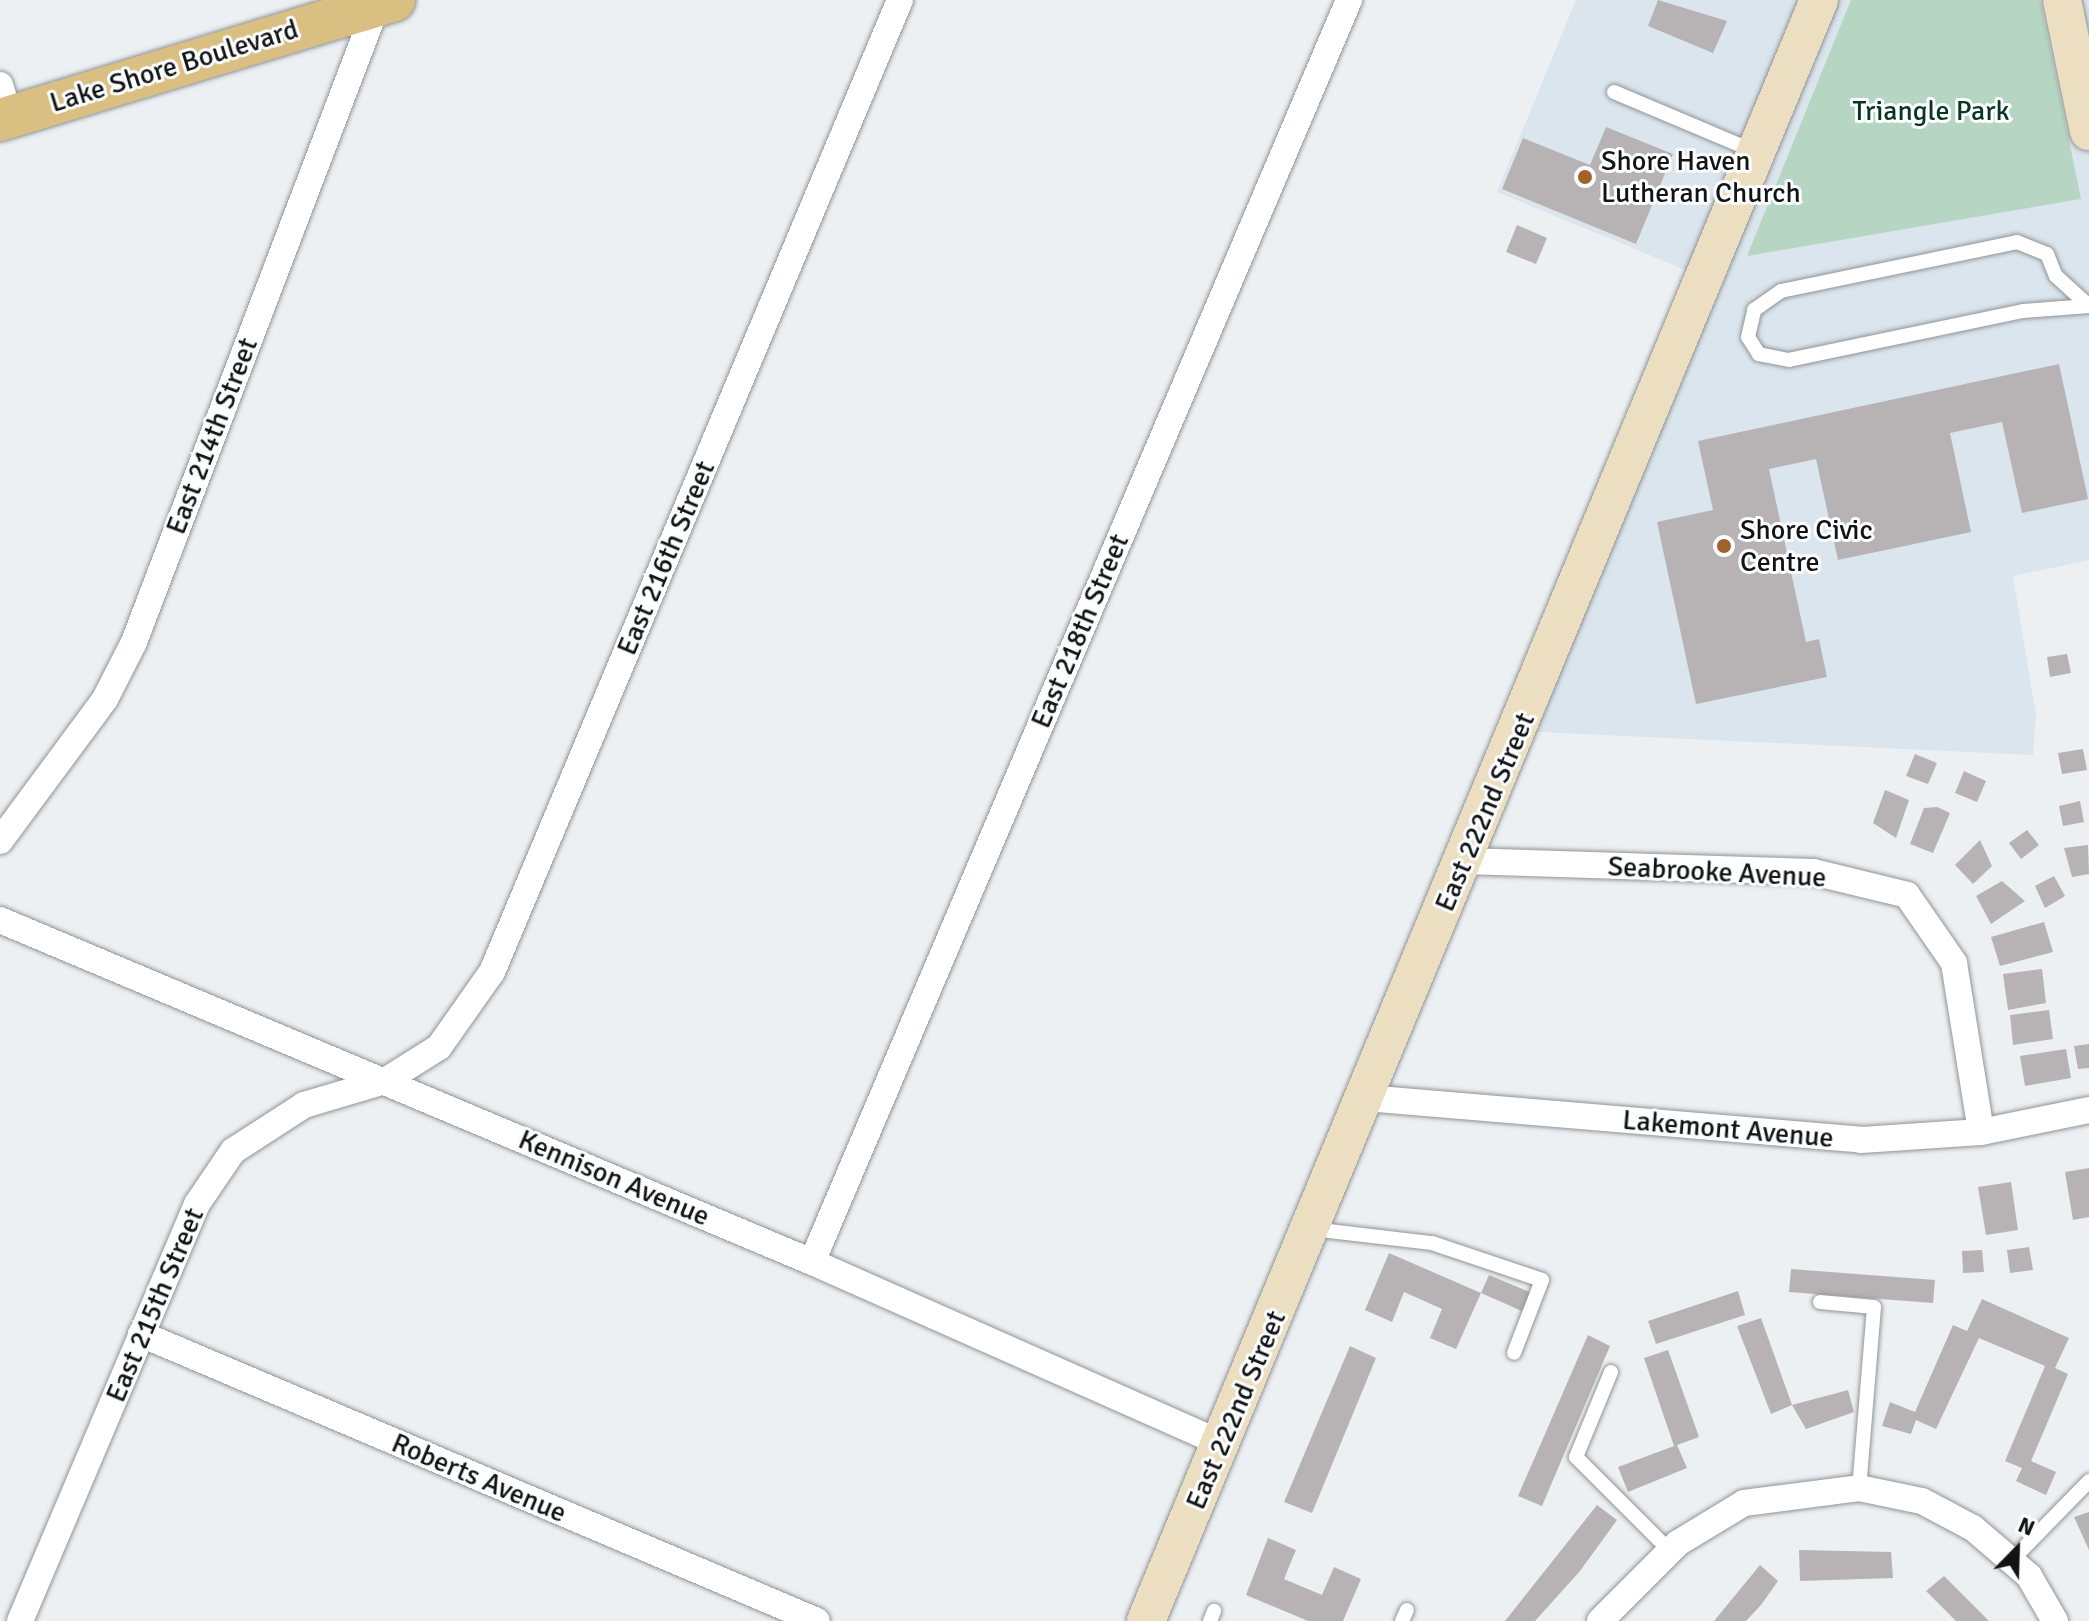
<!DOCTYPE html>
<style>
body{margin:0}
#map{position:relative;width:2089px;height:1621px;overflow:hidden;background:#ecf0f3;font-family:Signika,sans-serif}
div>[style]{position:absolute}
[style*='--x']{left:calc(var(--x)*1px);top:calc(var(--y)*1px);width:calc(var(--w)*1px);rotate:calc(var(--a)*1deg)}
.built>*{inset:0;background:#dae5ed}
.green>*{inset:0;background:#b6d6c3}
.building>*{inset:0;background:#b7b3b5}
.roads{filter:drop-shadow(0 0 2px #919497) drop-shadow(0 0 2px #919497)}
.lane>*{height:14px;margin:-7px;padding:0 7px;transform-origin:7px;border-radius:7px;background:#fff}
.street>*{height:26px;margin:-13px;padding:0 13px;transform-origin:13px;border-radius:13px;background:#fff}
.secondary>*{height:38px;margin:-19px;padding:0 19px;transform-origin:19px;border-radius:19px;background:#ecdfc1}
.primary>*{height:42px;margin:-21px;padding:0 21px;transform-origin:21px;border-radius:21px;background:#d9bf82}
.dots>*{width:22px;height:22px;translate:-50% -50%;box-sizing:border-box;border:4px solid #fbfdff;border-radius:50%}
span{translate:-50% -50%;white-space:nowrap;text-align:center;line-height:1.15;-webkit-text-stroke:6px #fbfdff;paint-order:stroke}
.street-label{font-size:28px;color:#121314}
.park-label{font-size:28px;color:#083622}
.poi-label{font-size:28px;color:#121314}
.left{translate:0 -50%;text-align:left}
.north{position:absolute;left:1977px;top:1509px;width:80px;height:80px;-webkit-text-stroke:6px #fbfdff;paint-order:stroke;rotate:23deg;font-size:22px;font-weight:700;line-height:32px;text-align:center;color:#121314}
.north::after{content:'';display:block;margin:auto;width:28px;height:36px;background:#121314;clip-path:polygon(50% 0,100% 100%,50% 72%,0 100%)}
</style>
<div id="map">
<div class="built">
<i style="clip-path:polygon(1576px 0,2089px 0,2089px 560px,2013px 576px,2036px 715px,2033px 755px,1519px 731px,1705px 278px,1497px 192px)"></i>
</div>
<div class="green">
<i style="clip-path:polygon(1851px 0,2040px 0,2081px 199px,1747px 256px)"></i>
</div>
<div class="building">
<i style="clip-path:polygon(1658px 0,1727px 21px,1713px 53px,1648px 26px)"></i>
<i style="clip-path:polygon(1606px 127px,1673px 154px,1636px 244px,1502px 189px,1523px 138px,1590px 165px)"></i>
<i style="clip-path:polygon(1517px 225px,1547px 238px,1536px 264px,1506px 252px)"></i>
<i style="clip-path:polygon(2059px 364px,2088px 499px,2022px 513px,2002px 422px,1950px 433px,1971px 532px,1838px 560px,1816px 459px,1769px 469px,1806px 642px,1819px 639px,1827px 677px,1696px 704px,1657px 522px,1713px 510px,1698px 441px)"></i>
<i style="clip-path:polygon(2067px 654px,2071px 673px,2050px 677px,2047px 657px)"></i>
<i style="clip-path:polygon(2083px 749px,2087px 770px,2062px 774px,2058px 753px)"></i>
<i style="clip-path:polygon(1915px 754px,1937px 763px,1928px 784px,1906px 776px)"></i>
<i style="clip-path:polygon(1964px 771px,1986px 781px,1977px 802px,1955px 793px)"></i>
<i style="clip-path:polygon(1885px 790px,1909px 800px,1896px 838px,1873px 823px)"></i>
<i style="clip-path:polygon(2080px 801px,2084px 822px,2063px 826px,2059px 806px)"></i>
<i style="clip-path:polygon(1937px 807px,1950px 813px,1933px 853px,1910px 844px,1924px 808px)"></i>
<i style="clip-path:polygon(2027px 830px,2039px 845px,2021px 859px,2009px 843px)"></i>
<i style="clip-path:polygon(1980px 840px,1992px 866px,1973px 884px,1955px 865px)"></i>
<i style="clip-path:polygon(2088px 845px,2089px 874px,2072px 877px,2064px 848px)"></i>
<i style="clip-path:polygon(2054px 876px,2065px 896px,2045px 908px,2035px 886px)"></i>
<i style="clip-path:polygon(2002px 881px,2025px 901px,1991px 924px,1976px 896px)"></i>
<i style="clip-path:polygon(2044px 922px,2053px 952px,2000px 966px,1991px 937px)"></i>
<i style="clip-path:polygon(2042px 969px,2046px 1003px,2008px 1010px,2003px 974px)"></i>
<i style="clip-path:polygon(2049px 1010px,2053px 1039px,2013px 1045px,2010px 1015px)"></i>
<i style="clip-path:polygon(2089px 1044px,2089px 1068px,2078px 1069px,2074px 1046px)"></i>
<i style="clip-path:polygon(2066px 1049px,2071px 1078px,2025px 1086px,2020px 1056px)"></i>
<i style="clip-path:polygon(2089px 1168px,2089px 1217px,2073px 1220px,2065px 1172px)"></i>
<i style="clip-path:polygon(2011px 1182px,2018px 1230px,1986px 1235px,1978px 1187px)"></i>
<i style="clip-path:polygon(2029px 1247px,2033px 1270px,2010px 1273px,2007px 1250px)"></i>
<i style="clip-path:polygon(1982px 1250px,1984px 1272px,1963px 1273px,1962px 1251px)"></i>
<i style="clip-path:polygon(1389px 1253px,1481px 1293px,1456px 1349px,1430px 1338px,1442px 1309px,1404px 1292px,1392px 1322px,1365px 1310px)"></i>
<i style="clip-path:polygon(1791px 1269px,1935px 1280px,1933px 1303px,1789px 1292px)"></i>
<i style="clip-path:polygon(1489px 1275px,1532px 1293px,1524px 1312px,1481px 1293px)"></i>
<i style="clip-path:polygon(1738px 1291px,1745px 1315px,1656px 1344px,1648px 1321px)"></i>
<i style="clip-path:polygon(1982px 1299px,2069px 1338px,2055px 1368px,2068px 1374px,2031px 1461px,2056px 1472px,2046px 1495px,2016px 1481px,2022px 1468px,2005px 1461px,2045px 1366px,1979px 1338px,1936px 1429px,1916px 1420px,1911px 1434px,1882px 1426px,1890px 1402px,1915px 1412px,1953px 1325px,1967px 1331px)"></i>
<i style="clip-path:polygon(1761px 1318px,1792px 1405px,1771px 1414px,1737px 1326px)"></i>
<i style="clip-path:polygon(1588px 1335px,1610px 1346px,1542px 1506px,1518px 1496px)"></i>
<i style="clip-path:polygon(1350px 1346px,1376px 1358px,1312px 1513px,1284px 1502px)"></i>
<i style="clip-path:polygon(1668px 1350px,1699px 1437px,1677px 1445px,1687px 1468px,1628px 1492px,1618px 1467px,1674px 1446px,1644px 1358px)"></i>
<i style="clip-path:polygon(1848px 1390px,1854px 1412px,1806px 1429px,1792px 1405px)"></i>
<i style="clip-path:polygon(1597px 1505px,1617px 1520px,1580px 1571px,1535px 1621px,1505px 1621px)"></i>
<i style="clip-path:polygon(2089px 1512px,2089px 1550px,2074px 1517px)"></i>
<i style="clip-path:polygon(1268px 1538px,1296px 1550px,1284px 1579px,1322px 1595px,1334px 1567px,1361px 1579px,1343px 1621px,1308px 1621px,1246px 1595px)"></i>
<i style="clip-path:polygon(1799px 1550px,1891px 1552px,1893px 1578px,1800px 1581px)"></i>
<i style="clip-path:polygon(1760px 1565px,1778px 1581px,1761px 1605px,1746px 1621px,1714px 1621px)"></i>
<i style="clip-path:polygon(1944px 1576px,1989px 1621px,1956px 1621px,1926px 1591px)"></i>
</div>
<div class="roads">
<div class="lane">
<i style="--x:1614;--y:92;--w:154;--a:22.9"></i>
<i style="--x:2017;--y:242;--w:32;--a:22"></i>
<i style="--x:2047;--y:254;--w:24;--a:68"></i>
<i style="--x:2056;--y:276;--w:45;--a:42.3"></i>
<i style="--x:2089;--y:306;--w:66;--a:175.7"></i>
<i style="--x:2023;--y:311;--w:239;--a:168.2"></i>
<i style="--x:1789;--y:360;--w:31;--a:-169"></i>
<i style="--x:1759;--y:354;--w:20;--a:-123"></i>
<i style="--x:1748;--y:337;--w:28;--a:-77"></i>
<i style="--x:1754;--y:310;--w:33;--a:-35"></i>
<i style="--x:1781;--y:291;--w:241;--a:-11.7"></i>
<i style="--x:1312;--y:1229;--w:121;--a:6.7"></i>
<i style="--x:1432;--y:1243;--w:116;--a:18.6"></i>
<i style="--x:1542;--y:1280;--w:78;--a:111"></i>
<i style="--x:1820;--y:1302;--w:54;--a:5.3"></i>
<i style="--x:1874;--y:1307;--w:182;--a:94.7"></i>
<i style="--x:1611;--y:1372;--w:92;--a:112.4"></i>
<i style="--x:1576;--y:1457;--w:133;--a:45"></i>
<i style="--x:2011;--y:1561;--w:112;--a:-45.7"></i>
<i style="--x:1210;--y:1621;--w:11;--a:-68"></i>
<i style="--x:1402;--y:1621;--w:12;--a:-66"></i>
</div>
<div class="street">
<i style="--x:0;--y:85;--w:34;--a:73"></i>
<i style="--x:0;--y:841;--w:177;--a:-53.5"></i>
<i style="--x:105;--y:699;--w:64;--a:-63"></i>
<i style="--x:134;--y:642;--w:682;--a:-69.12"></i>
<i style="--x:1464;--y:861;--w:349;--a:1.8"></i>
<i style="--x:1813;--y:872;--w:97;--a:13.7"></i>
<i style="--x:1907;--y:895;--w:83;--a:55.3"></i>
<i style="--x:1954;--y:963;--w:171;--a:80.9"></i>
<i style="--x:0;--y:920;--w:881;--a:22.84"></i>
<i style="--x:812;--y:1262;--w:449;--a:23.9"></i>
<i style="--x:1366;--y:1098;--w:497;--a:4.8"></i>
<i style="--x:1861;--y:1140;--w:120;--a:-3.8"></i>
<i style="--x:1981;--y:1132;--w:110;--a:-11.5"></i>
<i style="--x:812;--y:1262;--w:1372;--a:-66.95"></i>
<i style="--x:141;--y:1334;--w:734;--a:23"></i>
<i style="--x:20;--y:1621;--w:453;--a:-67"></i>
<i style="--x:197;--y:1204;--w:64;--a:-55.8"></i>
<i style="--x:233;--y:1151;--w:85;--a:-32.9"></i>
<i style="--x:304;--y:1105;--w:84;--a:-16.5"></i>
<i style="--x:385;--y:1081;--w:64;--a:-32.2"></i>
<i style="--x:439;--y:1047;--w:92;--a:-54.8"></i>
<i style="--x:492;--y:972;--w:1054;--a:-67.23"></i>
<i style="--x:1600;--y:1621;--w:110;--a:-45"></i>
<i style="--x:1678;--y:1543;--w:77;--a:-31.2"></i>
<i style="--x:1744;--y:1503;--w:116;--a:-7.4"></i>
<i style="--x:1859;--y:1488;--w:64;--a:11.7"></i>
<i style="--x:1922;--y:1501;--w:58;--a:27.9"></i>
<i style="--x:1973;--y:1528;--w:74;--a:40.6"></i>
<i style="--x:2029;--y:1576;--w:52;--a:60"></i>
</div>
<div class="secondary">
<i style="--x:2062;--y:0;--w:134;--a:78.4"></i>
<i style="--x:1146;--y:1621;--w:1755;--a:-67.45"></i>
</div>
<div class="primary">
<i style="--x:0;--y:120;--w:412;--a:-16.9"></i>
</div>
</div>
<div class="dots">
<i style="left:1585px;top:177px;background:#a2622b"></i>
<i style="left:1724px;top:546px;background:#a2622b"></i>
</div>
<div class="street-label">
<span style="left:174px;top:66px;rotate:-17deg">Lake Shore Boulevard</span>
<span style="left:212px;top:436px;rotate:-69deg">East 214th Street</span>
<span style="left:666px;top:558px;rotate:-67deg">East 216th Street</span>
<span style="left:1080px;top:631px;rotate:-67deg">East 218th Street</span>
<span style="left:1485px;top:812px;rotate:-67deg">East 222nd Street</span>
<span style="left:1717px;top:872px;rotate:3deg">Seabrooke Avenue</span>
<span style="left:1728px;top:1129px;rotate:5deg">Lakemont Avenue</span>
<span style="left:614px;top:1178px;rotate:23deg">Kennison Avenue</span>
<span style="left:155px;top:1305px;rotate:-67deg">East 215th Street</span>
<span style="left:1236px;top:1410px;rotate:-67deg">East 222nd Street</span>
<span style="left:479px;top:1478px;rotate:23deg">Roberts Avenue</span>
</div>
<div class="park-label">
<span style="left:1931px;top:111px">Triangle Park</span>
</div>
<div class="poi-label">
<span class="left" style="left:1601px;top:177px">Shore Haven<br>Lutheran Church</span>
<span class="left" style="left:1740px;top:546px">Shore Civic<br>Centre</span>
</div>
<div class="north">N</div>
</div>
